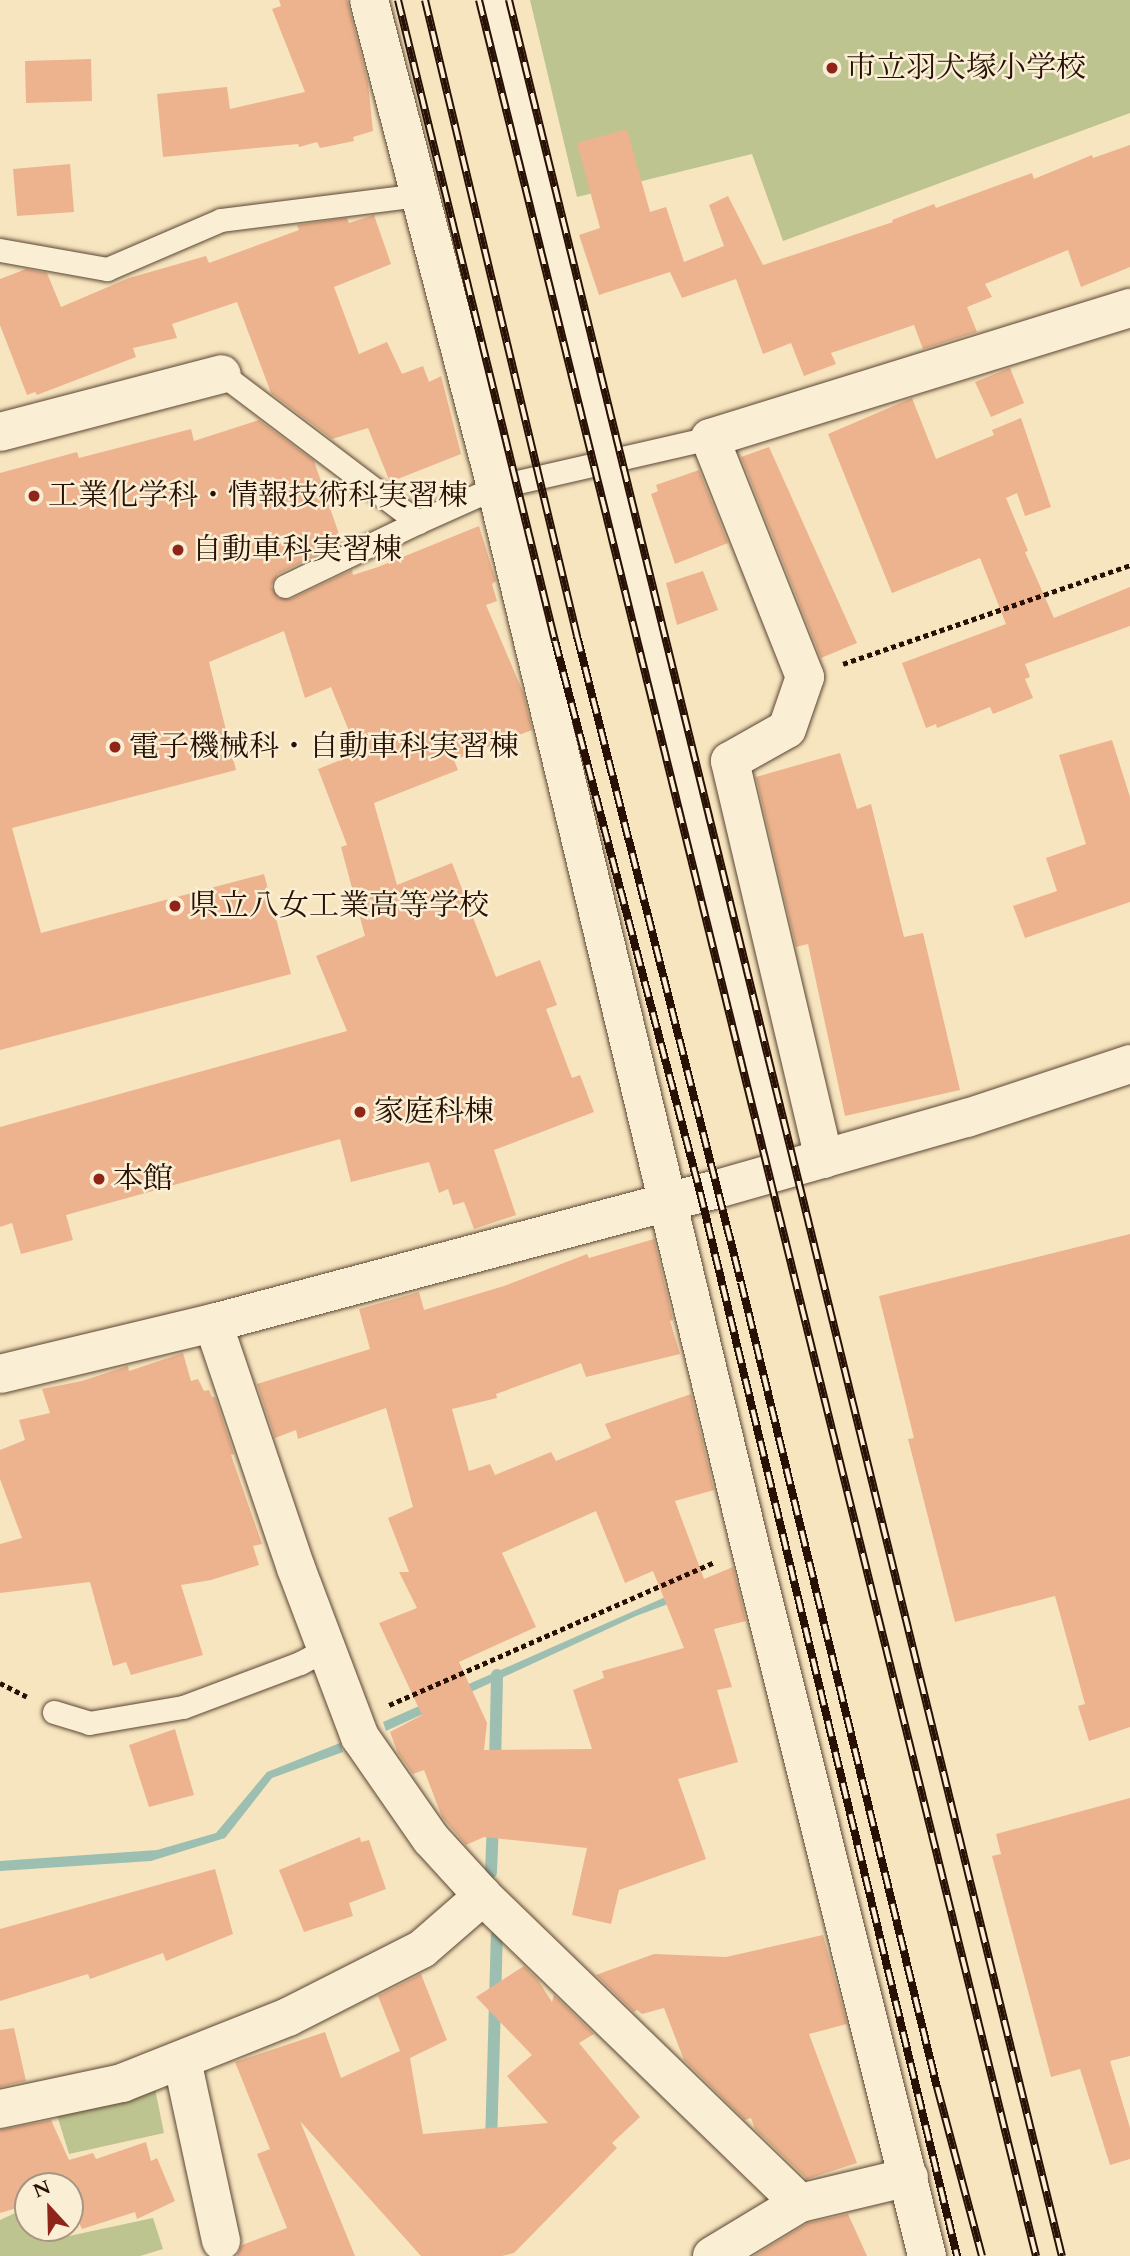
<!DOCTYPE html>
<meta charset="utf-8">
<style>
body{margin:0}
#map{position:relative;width:1130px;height:2256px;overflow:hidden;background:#f7e5bf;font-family:Cardo,"Noto Serif JP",serif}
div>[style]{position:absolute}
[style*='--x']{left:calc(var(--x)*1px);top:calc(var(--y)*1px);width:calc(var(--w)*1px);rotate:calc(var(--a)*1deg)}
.green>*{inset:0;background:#bec490}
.water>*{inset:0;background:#9dbfb2}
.stream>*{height:12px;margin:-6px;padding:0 6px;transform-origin:6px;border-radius:6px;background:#9dbfb2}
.building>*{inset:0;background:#ecb38e}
.path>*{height:4.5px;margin-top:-2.25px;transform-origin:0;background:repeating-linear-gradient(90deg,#281104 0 5px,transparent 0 8.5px)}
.roads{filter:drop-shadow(0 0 2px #5c4633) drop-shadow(0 0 2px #5c4633)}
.lane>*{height:23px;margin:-11.5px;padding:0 11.5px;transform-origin:11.5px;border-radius:11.5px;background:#faeed5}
.street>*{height:38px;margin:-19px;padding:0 19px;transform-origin:19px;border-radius:19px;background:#faeed5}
.secondary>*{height:38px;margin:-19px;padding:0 19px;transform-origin:19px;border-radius:19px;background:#faeed5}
.rail>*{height:8px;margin-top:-4px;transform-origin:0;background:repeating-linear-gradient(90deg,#faeed5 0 16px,#281104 0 32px);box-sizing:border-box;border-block:2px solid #281104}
.dots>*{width:19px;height:19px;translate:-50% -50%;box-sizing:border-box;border:4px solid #faeed5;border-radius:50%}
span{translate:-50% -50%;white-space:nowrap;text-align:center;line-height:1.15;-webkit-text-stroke:5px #faeed5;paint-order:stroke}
.poi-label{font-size:30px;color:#281104}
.left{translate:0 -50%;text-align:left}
.north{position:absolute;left:14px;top:2172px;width:70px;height:70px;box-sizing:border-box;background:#faeed5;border:2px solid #a69681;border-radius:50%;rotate:338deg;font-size:19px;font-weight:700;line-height:28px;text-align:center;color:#281104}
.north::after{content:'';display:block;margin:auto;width:24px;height:32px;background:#8f2418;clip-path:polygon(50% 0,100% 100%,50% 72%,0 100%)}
</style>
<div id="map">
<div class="green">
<i style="clip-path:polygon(530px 0,1130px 0,1130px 113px,783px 241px,752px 154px,577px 197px)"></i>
<i style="clip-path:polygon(154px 2084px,164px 2133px,69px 2154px,57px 2115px)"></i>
<i style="clip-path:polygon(28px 2207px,28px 2228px,65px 2228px,69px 2236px,153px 2218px,163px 2249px,140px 2256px,0 2256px,0 2220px)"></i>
</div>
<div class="water">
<i style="clip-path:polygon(679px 1591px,679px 1600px,636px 1616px,386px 1731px,383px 1722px)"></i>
<i style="clip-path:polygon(340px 1743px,343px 1752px,272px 1778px,225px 1838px,151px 1861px,0 1871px,0 1861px,157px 1850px,216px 1833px,267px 1772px)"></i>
</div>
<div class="stream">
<i style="--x:495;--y:1765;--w:90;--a:-88.7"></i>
<i style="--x:491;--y:1872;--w:50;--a:-87.7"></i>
<i style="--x:491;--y:2145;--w:210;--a:-88.4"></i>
</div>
<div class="building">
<i style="clip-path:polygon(279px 0,347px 0,368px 83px,373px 131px,353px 137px,354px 141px,320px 148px,317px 142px,299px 147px,298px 144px,163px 157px,157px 94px,227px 87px,230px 109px,305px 92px,272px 9px,281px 6px)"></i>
<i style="clip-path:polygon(91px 59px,92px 101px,26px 103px,25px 61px)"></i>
<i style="clip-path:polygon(627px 129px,650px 212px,666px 207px,684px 262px,724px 246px,709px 205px,728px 196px,763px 265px,893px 222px,892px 220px,934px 204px,936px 208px,1032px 173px,1034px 179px,1092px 155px,1093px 158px,1130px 145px,1130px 267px,1081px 287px,1068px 250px,985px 284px,992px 297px,967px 307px,977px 332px,923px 349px,914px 325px,831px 353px,836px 364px,804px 376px,791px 343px,763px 354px,736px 279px,682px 298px,670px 272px,599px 295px,579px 235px,600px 228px,577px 143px)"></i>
<i style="clip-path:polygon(70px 164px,74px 212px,17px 216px,13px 169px)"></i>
<i style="clip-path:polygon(374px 215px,391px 264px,334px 287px,359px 354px,387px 342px,402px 374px,423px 366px,429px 382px,441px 376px,461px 454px,390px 482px,368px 428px,332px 439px,271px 393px,237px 302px,172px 324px,177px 338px,133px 348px,136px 357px,37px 395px,35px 392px,27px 395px,0 325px,0 279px,26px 269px,47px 273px,61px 307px,129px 278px,206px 256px,209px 263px,299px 230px,297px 225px,347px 218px,349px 223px)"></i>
<i style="clip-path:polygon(1010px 368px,1024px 403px,991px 417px,975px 382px)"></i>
<i style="clip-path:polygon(912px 398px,936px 459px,994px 435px,992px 430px,1021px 418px,1051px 507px,1025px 516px,1017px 493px,1006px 498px,1028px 551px,1025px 552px,1054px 618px,1130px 587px,1130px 626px,1025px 664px,1030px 677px,1025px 679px,1033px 698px,993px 714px,990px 707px,937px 728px,936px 724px,926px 728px,902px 663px,1006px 624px,980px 558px,892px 593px,828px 434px)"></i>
<i style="clip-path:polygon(259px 420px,314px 461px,342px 543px,278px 574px,271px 586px,278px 598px,291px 599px,352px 570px,353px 575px,378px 567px,479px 526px,496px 581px,492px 584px,497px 601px,486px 605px,523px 692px,532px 730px,454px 760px,458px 770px,374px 803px,397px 885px,452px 863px,496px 977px,540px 960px,557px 1005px,546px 1009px,572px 1078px,580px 1075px,594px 1112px,494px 1150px,516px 1215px,474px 1229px,464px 1202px,453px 1205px,448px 1189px,439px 1193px,429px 1162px,351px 1182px,340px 1139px,66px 1215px,73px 1240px,21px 1254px,12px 1223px,0 1227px,0 1127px,347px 1031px,316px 956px,365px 936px,341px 847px,347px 845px,318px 769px,358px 753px,331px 687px,305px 698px,284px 631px,209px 662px,236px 770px,12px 828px,41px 933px,264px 874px,291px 974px,0 1050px,0 473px,77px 452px,79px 458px,191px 429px,194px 441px)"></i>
<i style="clip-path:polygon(769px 447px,857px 643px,821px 658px,741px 457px)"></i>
<i style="clip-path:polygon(699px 470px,728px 543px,675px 564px,651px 494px,658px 491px,656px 485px)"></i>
<i style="clip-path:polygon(703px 571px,718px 610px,677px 625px,666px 583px)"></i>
<i style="clip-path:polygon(1112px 740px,1130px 797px,1130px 902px,1025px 938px,1013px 906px,1057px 891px,1046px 858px,1086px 844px,1059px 755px)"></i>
<i style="clip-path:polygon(840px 753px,857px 809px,871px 804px,904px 937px,923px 933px,960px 1090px,845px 1116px,808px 944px,796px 947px,756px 777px)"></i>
<i style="clip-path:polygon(1130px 1234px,1130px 1727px,1089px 1741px,1078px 1706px,1085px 1704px,1055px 1596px,955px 1622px,908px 1439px,914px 1438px,879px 1296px)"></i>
<i style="clip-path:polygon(evenodd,654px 1239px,673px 1320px,670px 1321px,680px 1354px,586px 1377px,581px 1363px,496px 1394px,497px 1398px,452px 1409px,469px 1471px,490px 1464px,495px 1475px,551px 1452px,556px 1461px,611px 1438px,605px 1424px,691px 1394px,714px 1490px,675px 1501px,704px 1579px,733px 1567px,746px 1621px,714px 1629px,732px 1687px,717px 1690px,738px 1762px,678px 1779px,706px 1859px,619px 1890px,611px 1924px,572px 1915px,587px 1848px,484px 1837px,466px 1845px,442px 1817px,424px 1770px,413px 1774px,398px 1753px,390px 1732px,422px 1715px,379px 1623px,417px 1608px,399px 1572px,409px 1572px,388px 1518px,413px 1507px,386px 1408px,298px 1439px,296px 1430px,275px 1438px,257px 1384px,370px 1349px,359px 1309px,419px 1292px,424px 1310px,504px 1286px,587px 1254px,589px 1258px,654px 1239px,596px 1511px,625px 1583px,653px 1571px,684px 1648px,602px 1671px,604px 1678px,573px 1690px,592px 1749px,484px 1750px,487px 1723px,459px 1662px,536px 1627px,502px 1553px,596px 1511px)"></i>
<i style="clip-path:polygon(183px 1353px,191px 1381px,198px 1379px,204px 1391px,209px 1390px,212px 1397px,215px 1397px,234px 1454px,231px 1455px,262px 1544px,253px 1546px,259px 1565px,211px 1580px,181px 1585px,203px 1655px,131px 1675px,126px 1662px,113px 1666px,90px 1582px,0 1593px,0 1544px,22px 1538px,0 1479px,0 1450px,25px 1440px,19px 1420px,50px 1413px,42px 1389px,82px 1381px,128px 1366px,129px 1371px)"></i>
<i style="clip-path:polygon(175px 1729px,194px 1795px,149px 1807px,129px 1745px)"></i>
<i style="clip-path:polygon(1130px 1798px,1130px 2056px,1110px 2061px,1130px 2128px,1130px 2159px,1110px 2165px,1080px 2069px,1051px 2077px,992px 1856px,1001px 1854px,996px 1834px)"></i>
<i style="clip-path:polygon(360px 1837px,361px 1842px,369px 1840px,386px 1889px,349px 1903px,353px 1916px,304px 1932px,279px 1870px)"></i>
<i style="clip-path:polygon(215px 1869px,233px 1934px,166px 1961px,163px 1953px,90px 1979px,88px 1974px,0 2001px,0 1929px)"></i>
<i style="clip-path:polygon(823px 1935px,847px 2024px,809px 2034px,857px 2163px,807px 2179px,755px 2129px,751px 2118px,745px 2120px,684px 2060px,664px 2008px,642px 2014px,637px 2010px,634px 2012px,596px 1975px,654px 1954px,726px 1957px)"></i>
<i style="clip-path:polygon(524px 1966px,538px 1980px,552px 2002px,554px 1995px,594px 2034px,579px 2043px,640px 2117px,612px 2143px,617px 2148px,514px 2253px,502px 2256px,421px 2256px,300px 2121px,355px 2256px,237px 2256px,242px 2245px,287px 2228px,257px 2154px,270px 2149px,235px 2062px,325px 2032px,341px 2078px,400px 2051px,378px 1996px,421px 1974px,447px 2040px,410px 2058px,423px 2134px,548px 2123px,507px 2076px,532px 2055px,476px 1997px)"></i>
<i style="clip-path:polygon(14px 2028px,26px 2081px,0 2087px,0 2030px)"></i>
<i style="clip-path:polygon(51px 2120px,69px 2160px,93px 2153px,96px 2159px,146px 2142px,151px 2161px,157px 2158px,175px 2201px,137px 2219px,135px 2212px,82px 2229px,74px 2212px,70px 2214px,70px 2186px,28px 2186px,28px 2226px,20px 2207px,0 2213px,0 2130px)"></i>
<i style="clip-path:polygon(848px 2214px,867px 2256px,754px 2256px,808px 2223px)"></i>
</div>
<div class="path">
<i style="--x:843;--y:664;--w:304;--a:-19"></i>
<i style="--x:0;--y:1683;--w:30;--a:27"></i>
<i style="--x:389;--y:1705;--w:355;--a:-23.7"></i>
</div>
<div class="roads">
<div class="lane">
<i style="--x:493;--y:0;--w:1206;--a:76.14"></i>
<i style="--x:0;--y:250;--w:109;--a:10.1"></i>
<i style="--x:107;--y:269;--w:124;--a:-23.3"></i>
<i style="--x:221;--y:220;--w:201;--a:-7.2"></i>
<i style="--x:222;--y:374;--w:246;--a:37.1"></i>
<i style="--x:418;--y:522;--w:85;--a:-24.2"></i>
<i style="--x:496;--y:487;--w:220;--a:-12.9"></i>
<i style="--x:285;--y:586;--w:148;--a:-25.7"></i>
<i style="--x:54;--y:1712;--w:37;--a:17"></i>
<i style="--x:89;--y:1723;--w:95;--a:-9.7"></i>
<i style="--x:183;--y:1707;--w:125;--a:-20.6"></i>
<i style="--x:300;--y:1663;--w:30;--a:-28"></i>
</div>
<div class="street">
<i style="--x:369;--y:0;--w:503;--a:75.38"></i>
<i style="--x:496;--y:487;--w:1089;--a:76.51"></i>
<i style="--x:750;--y:1546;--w:732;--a:76"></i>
<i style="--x:0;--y:432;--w:229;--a:-14.6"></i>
<i style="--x:824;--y:1159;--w:409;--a:-103.3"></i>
<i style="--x:730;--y:761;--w:65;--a:-29.3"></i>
<i style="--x:787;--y:729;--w:55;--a:-70.9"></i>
<i style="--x:805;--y:677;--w:257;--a:-111.7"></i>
<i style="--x:710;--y:438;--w:440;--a:-17.2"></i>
<i style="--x:213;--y:1323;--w:259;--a:71.3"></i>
<i style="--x:296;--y:1568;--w:181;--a:69.3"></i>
<i style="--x:360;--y:1737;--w:124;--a:55.2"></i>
<i style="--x:431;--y:1839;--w:77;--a:47.6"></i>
<i style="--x:483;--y:1896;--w:441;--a:44.1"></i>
<i style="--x:800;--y:2203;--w:112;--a:-13.4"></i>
<i style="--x:182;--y:2060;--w:185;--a:77.8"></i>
<i style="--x:0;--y:2109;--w:125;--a:-12"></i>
<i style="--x:122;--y:2083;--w:179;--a:-21.7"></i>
<i style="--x:288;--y:2017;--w:150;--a:-26.9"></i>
<i style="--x:422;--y:1949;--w:81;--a:-41"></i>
<i style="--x:712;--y:2256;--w:103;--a:-31.1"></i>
</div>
<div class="secondary">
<i style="--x:0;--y:1374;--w:219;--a:-13.5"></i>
<i style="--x:213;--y:1323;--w:522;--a:-14.89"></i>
<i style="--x:717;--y:1189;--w:260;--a:-15.9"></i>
<i style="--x:967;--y:1118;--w:172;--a:-18.3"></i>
</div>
</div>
<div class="rail">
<i style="--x:398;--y:0;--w:660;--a:76.24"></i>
<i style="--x:555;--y:641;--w:570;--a:75.26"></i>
<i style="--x:700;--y:1192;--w:1095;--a:76.42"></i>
<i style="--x:425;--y:0;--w:654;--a:76.56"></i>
<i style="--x:577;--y:636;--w:666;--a:75.76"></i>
<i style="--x:741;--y:1282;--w:829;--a:76.32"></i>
<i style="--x:937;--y:2087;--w:175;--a:75.1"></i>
<i style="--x:479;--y:0;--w:2324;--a:76.13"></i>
<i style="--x:509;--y:0;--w:2323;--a:76.23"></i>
</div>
<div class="dots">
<i style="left:832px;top:68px;background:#8f2418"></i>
<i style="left:34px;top:496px;background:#8f2418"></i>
<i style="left:178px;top:550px;background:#8f2418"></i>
<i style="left:115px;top:747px;background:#8f2418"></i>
<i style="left:175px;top:906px;background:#8f2418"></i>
<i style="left:360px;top:1112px;background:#8f2418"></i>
<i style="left:99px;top:1179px;background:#8f2418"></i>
</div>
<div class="poi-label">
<span class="left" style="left:846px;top:68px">市立羽犬塚小学校</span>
<span class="left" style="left:48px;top:496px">工業化学科・情報技術科実習棟</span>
<span class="left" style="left:192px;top:550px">自動車科実習棟</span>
<span class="left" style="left:129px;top:747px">電子機械科・自動車科実習棟</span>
<span class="left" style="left:189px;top:906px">県立八女工業高等学校</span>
<span class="left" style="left:374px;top:1112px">家庭科棟</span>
<span class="left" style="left:113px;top:1179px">本館</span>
</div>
<div class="north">N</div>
</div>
